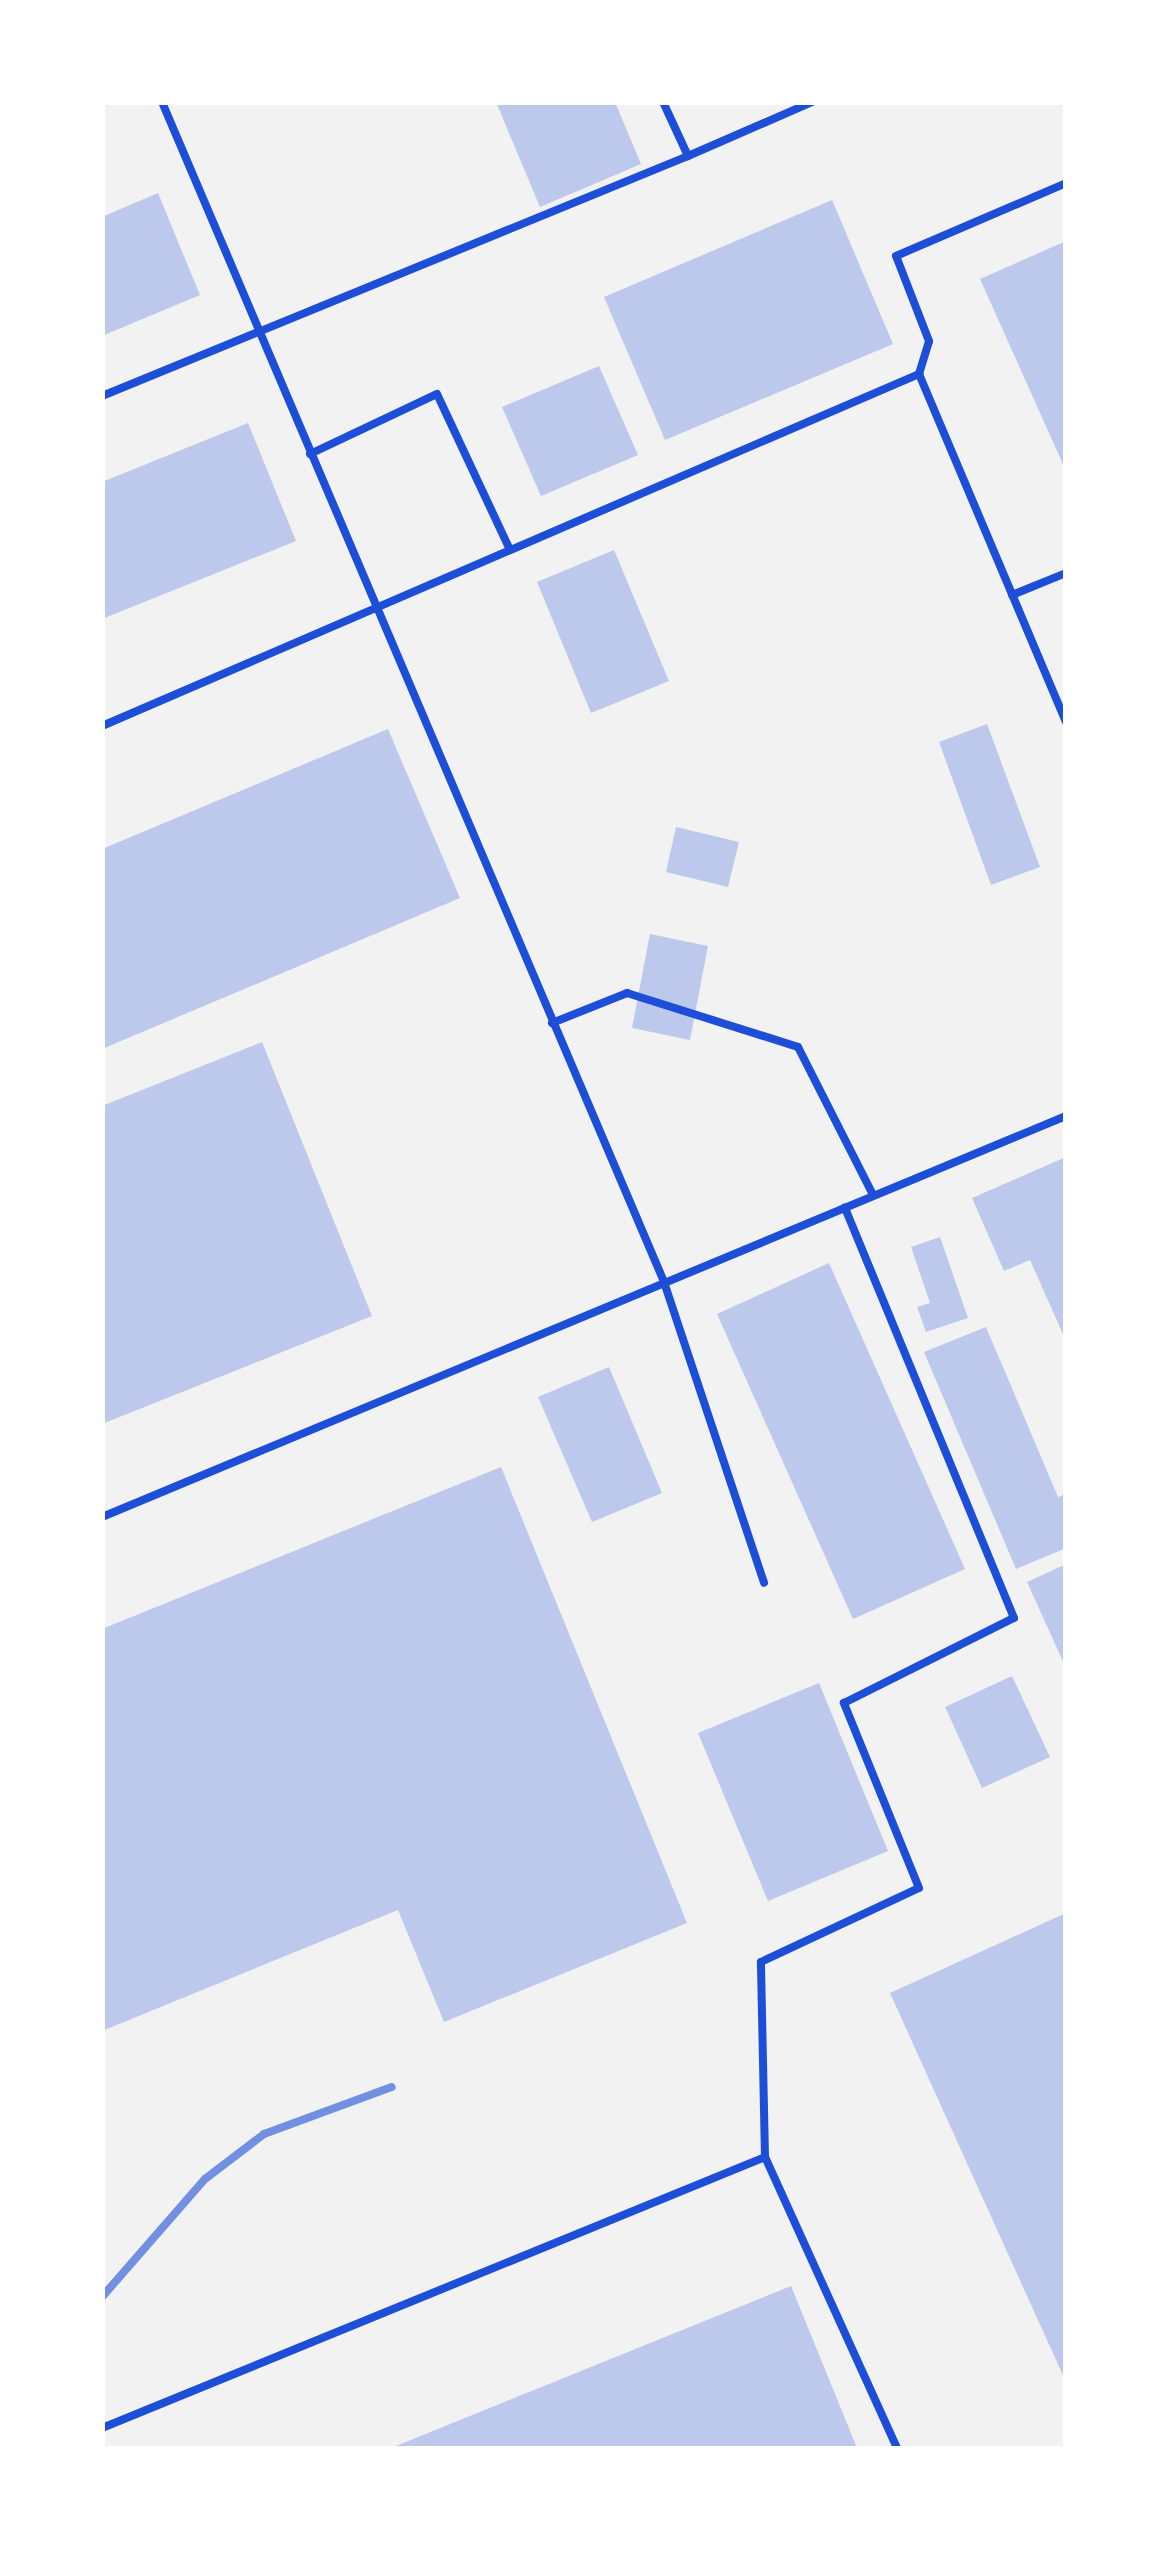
<!DOCTYPE html>
<style>
body{margin:0}
#map{position:relative;width:1168px;height:2551px;overflow:hidden;background:#f2f2f2;font-family:Arial,sans-serif}
div>[style]{position:absolute}
[style*='--x']{left:calc(var(--x)*1px);top:calc(var(--y)*1px);width:calc(var(--w)*1px);rotate:calc(var(--a)*1deg)}
.building>*{inset:0;background:#bdc9ec}
.service>*{height:8px;margin:-4px;padding:0 4px;transform-origin:4px;border-radius:4px;background:#1d4ed8}
.rail>*{height:8px;margin:-4px;padding:0 4px;transform-origin:4px;border-radius:4px;background:#7290e2}
span{translate:-50% -50%;white-space:nowrap;text-align:center;line-height:1.15;-webkit-text-stroke:9px #fff;paint-order:stroke}
.frame{position:absolute;inset:0;border:105px solid #fff;pointer-events:none}
</style>
<div id="map">
<div class="building">
<i style="clip-path:polygon(496px 102px,615px 102px,641px 164px,540px 207px)"></i>
<i style="clip-path:polygon(158px 193px,200px 295px,102px 336px,102px 217px)"></i>
<i style="clip-path:polygon(832px 200px,893px 344px,665px 440px,604px 297px)"></i>
<i style="clip-path:polygon(1066px 241px,1066px 471px,980px 279px)"></i>
<i style="clip-path:polygon(599px 366px,638px 455px,541px 496px,502px 407px)"></i>
<i style="clip-path:polygon(248px 423px,296px 541px,102px 619px,102px 482px)"></i>
<i style="clip-path:polygon(614px 550px,669px 681px,591px 713px,537px 582px)"></i>
<i style="clip-path:polygon(987px 724px,1040px 867px,991px 885px,939px 742px)"></i>
<i style="clip-path:polygon(388px 729px,460px 898px,102px 1049px,102px 849px)"></i>
<i style="clip-path:polygon(676px 827px,739px 842px,728px 887px,666px 872px)"></i>
<i style="clip-path:polygon(650px 934px,708px 946px,690px 1040px,632px 1028px)"></i>
<i style="clip-path:polygon(262px 1042px,372px 1316px,102px 1424px,102px 1106px)"></i>
<i style="clip-path:polygon(1066px 1157px,1066px 1341px,1030px 1260px,1004px 1271px,972px 1198px)"></i>
<i style="clip-path:polygon(940px 1237px,968px 1318px,926px 1332px,917px 1307px,930px 1303px,911px 1247px)"></i>
<i style="clip-path:polygon(829px 1263px,965px 1569px,853px 1619px,717px 1314px)"></i>
<i style="clip-path:polygon(986px 1327px,1058px 1497px,1066px 1494px,1066px 1548px,1016px 1569px,924px 1352px)"></i>
<i style="clip-path:polygon(609px 1367px,662px 1493px,592px 1522px,538px 1397px)"></i>
<i style="clip-path:polygon(501px 1467px,687px 1923px,444px 2022px,398px 1910px,102px 2031px,102px 1629px)"></i>
<i style="clip-path:polygon(1066px 1564px,1066px 1668px,1027px 1582px)"></i>
<i style="clip-path:polygon(1012px 1676px,1050px 1757px,982px 1788px,945px 1707px)"></i>
<i style="clip-path:polygon(819px 1683px,888px 1851px,768px 1901px,698px 1733px)"></i>
<i style="clip-path:polygon(1066px 1913px,1066px 2382px,890px 1993px)"></i>
<i style="clip-path:polygon(791px 2286px,857px 2448px,391px 2448px)"></i>
</div>
<div class="service">
<i style="--x:162;--y:102;--w:1282;--a:66.95"></i>
<i style="--x:664;--y:1282;--w:317;--a:71.6"></i>
<i style="--x:688;--y:156;--w:135;--a:-23.5"></i>
<i style="--x:919;--y:374;--w:34;--a:-73"></i>
<i style="--x:929;--y:341;--w:91;--a:-111.2"></i>
<i style="--x:896;--y:256;--w:185;--a:-23.2"></i>
<i style="--x:102;--y:396;--w:633;--a:-22.27"></i>
<i style="--x:688;--y:156;--w:60;--a:-114.8"></i>
<i style="--x:310;--y:454;--w:140;--a:-25.3"></i>
<i style="--x:437;--y:394;--w:172;--a:64.9"></i>
<i style="--x:1012;--y:595;--w:58;--a:-22.2"></i>
<i style="--x:102;--y:726;--w:890;--a:-23.31"></i>
<i style="--x:919;--y:374;--w:378;--a:67.1"></i>
<i style="--x:552;--y:1023;--w:81;--a:-21.8"></i>
<i style="--x:627;--y:993;--w:179;--a:17.5"></i>
<i style="--x:798;--y:1047;--w:166;--a:63.1"></i>
<i style="--x:102;--y:1517;--w:1044;--a:-22.59"></i>
<i style="--x:765;--y:2157;--w:195;--a:-91.2"></i>
<i style="--x:761;--y:1962;--w:174;--a:-25.1"></i>
<i style="--x:919;--y:1888;--w:200;--a:-112.1"></i>
<i style="--x:844;--y:1703;--w:190;--a:-26.6"></i>
<i style="--x:1014;--y:1618;--w:444;--a:-112.4"></i>
<i style="--x:102;--y:2428;--w:716;--a:-22.23"></i>
<i style="--x:765;--y:2157;--w:320;--a:65.6"></i>
</div>
<div class="rail">
<i style="--x:102;--y:2297;--w:157;--a:-48.9"></i>
<i style="--x:205;--y:2179;--w:74;--a:-37.3"></i>
<i style="--x:264;--y:2134;--w:136;--a:-20.2"></i>
</div>
<div class="frame"></div>
</div>
